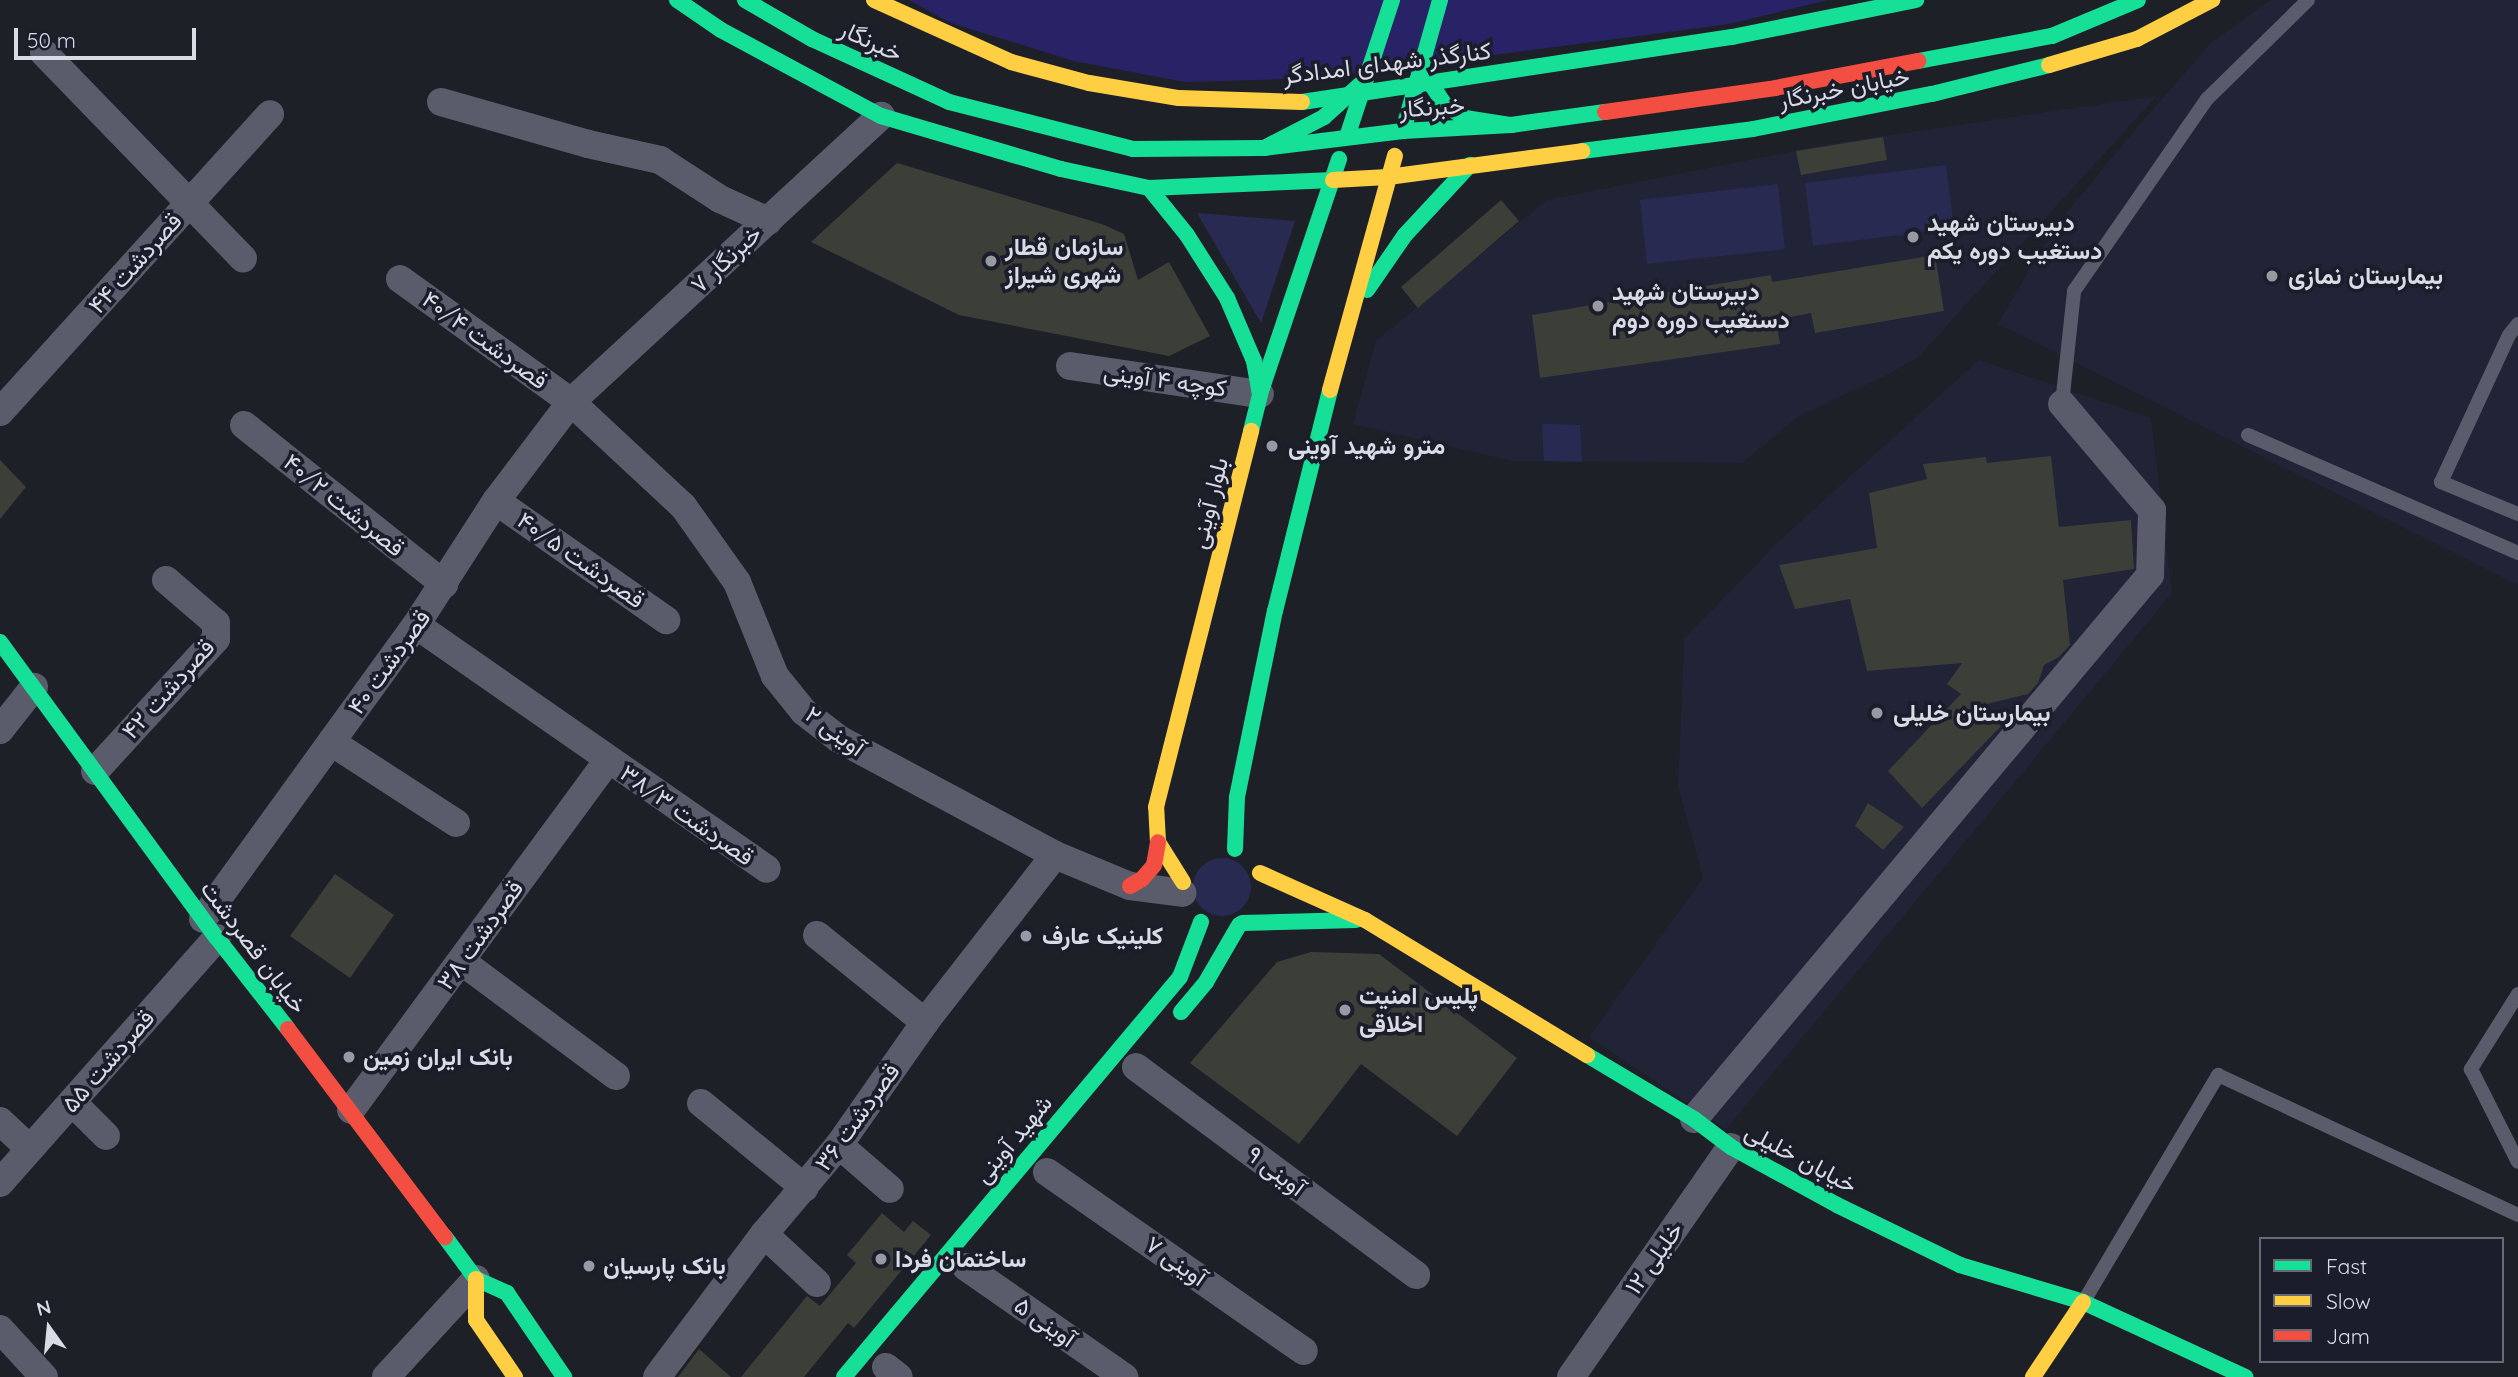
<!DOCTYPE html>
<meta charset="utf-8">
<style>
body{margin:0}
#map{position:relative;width:2518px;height:1377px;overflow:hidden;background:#1e2028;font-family:Quicksand,Vazirmatn,sans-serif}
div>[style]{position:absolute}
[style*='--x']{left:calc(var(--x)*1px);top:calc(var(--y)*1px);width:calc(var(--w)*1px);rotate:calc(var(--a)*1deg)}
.built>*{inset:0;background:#212336}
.green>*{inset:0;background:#292a52}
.round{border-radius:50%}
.water>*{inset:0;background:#282367}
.building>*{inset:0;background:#3c3e38}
.lane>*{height:14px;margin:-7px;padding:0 7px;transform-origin:7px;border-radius:7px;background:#5a5c6b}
.street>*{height:28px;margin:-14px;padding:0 14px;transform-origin:14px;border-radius:14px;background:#5a5c6b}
.fast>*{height:16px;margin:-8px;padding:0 8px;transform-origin:8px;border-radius:8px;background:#16e098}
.slow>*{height:16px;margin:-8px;padding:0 8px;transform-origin:8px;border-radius:8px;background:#ffcf43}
.jam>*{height:16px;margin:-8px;padding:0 8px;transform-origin:8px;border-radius:8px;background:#f24e42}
.fast-bridge>*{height:16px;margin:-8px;padding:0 8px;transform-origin:8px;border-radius:8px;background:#16e098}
.dots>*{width:19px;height:19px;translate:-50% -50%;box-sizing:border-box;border:4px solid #1b1d2b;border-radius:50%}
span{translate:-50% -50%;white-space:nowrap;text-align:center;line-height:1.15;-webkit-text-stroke:7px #1b1d2b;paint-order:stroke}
.street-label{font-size:24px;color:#d9dbe5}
.poi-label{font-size:24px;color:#d9dbe5;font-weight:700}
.left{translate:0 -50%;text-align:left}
.legend{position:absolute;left:2259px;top:1237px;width:245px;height:126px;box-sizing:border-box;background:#1b1d2b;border:2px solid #676975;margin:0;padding:9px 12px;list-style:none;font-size:21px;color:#d9dbe5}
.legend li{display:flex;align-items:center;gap:14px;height:35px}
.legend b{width:35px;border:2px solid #676975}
.north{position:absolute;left:14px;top:1293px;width:70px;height:70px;-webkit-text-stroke:5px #1b1d2b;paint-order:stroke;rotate:345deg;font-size:19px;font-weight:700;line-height:28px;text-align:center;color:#d9dbe5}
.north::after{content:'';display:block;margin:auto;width:24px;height:32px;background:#d9dbe5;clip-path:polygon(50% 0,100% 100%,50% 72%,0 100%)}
.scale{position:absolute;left:14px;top:28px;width:182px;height:32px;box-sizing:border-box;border:4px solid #d9dbe5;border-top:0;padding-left:9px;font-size:21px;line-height:24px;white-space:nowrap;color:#d9dbe5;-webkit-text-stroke:5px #1b1d2b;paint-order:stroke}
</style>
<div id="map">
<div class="built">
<i style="clip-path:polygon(2271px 0,2518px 0,2518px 585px,1998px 324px,2053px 229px,2139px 125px,2212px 42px)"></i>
<i style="clip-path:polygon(2157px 96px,1917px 358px,1887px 375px,1799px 416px,1742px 463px,1513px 461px,1353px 424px,1376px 341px,1547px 200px,1829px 144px)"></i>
<i style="clip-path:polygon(1979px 360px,2151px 418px,2172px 593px,1726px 1129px,1589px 1037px,1703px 878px,1678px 786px,1684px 639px,1778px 542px)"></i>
</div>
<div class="green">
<i style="clip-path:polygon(1946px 165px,1954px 228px,1813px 246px,1805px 183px)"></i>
<i style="clip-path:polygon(1778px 184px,1785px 249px,1647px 264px,1640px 200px)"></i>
<i style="clip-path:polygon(1197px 213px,1295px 221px,1261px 323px)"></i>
<i style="clip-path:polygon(1542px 424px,1580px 425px,1582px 462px,1544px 461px)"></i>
<i class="round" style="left:1193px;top:858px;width:58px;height:58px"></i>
</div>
<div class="water">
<i style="clip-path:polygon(909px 0,1828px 0,1729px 24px,1318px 78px,1185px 82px,1074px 61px,951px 23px)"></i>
</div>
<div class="building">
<i style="clip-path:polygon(1883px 137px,1887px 160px,1801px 175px,1796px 151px)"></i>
<i style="clip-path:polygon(897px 163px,1102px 224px,1124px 234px,1138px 280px,1169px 262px,1210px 336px,1169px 356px,959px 315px,811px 242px)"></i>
<i style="clip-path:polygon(1501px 200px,1519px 221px,1418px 308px,1401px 287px)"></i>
<i style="clip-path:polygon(1935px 255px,1944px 311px,1815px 333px,1811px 313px,1776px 320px,1780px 344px,1540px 378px,1532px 315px,1771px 275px,1772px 282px)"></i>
<i style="clip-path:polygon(2051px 456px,2059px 527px,2131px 520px,2134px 569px,2063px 580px,2070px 645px,2059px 657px,2044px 665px,2038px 683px,2028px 694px,1978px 706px,2001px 726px,1922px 808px,1888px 771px,1961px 694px,1947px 684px,1962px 663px,1867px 671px,1850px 599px,1795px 609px,1779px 565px,1877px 548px,1869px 493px,1927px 479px,1923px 464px,1986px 457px,1987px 463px)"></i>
<i style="clip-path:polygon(0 460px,26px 487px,0 519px)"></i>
<i style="clip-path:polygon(1868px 803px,1904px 827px,1883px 850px,1855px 826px)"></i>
<i style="clip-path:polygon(335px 874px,394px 915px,350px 978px,290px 936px)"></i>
<i style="clip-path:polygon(1311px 952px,1379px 954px,1517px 1058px,1457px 1136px,1361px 1064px,1299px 1144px,1190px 1063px,1277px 962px)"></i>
<i style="clip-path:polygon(882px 1213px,904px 1232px,913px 1221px,931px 1235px,854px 1328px,848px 1323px,804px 1377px,741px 1377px,807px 1296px,820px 1306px,856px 1263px,847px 1255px)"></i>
<i style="clip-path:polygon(699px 1349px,731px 1377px,678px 1377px)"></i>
</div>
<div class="lane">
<i style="--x:2518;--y:324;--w:14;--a:129"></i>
<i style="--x:2509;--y:335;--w:162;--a:114.8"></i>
<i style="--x:2441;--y:482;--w:83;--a:22.6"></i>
<i style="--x:2062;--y:404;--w:114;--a:-83.9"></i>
<i style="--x:2074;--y:291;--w:234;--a:-55.3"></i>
<i style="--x:2207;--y:99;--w:141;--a:-44.4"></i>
<i style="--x:2248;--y:435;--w:295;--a:23.6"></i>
<i style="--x:2518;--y:994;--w:89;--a:122.1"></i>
<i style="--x:2471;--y:1069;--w:104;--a:63.2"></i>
<i style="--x:2084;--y:1301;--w:263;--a:-59.3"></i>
<i style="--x:2218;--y:1075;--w:331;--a:25"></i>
</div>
<div class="street">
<i style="--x:44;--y:53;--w:286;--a:45.9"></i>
<i style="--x:441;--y:102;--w:153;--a:15.9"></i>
<i style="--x:588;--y:144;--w:74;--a:12.5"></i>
<i style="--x:660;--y:160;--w:72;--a:33"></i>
<i style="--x:720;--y:199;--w:53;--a:24.6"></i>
<i style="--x:400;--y:279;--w:211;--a:35.7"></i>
<i style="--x:571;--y:402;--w:153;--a:42.9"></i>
<i style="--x:683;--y:506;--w:93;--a:54.6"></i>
<i style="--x:737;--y:582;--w:101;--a:68"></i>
<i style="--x:775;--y:676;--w:46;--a:51.1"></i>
<i style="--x:804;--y:712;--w:44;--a:37.6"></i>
<i style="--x:839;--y:739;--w:245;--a:28.2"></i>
<i style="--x:1055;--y:855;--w:81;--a:22.5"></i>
<i style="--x:1130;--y:886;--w:53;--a:7.5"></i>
<i style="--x:1070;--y:366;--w:192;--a:8.4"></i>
<i style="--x:0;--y:412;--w:402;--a:-47.8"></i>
<i style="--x:244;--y:425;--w:256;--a:38.5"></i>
<i style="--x:496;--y:501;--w:208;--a:35"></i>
<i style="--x:416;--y:625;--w:427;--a:34.8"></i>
<i style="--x:0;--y:730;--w:55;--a:-51.7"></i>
<i style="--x:331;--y:742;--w:149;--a:32.9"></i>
<i style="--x:95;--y:771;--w:179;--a:-47.5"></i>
<i style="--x:216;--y:639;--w:16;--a:-90"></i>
<i style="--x:216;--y:623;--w:66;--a:-139.3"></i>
<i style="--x:203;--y:919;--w:363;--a:-54.1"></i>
<i style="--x:416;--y:625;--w:148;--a:-57.2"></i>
<i style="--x:496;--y:501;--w:124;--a:-52.9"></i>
<i style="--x:571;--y:402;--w:422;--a:-42.7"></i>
<i style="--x:817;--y:935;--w:139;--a:38.9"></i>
<i style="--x:461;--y:961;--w:193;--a:36.6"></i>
<i style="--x:1136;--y:1067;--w:349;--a:36.6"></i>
<i style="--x:72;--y:1102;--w:48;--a:45"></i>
<i style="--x:701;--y:1103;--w:134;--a:39.3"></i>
<i style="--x:351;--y:1110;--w:434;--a:-53.7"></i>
<i style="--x:1694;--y:1119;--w:710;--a:-50.03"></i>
<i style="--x:2150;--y:575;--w:65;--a:-88.2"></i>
<i style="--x:2152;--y:510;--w:139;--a:-130.3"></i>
<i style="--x:0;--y:1121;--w:41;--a:43"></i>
<i style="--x:839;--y:1145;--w:67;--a:40.8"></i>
<i style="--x:1047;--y:1172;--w:313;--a:34.9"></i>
<i style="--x:0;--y:1183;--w:327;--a:-48.5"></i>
<i style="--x:764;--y:1234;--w:72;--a:42.8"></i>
<i style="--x:966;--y:1267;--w:193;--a:34.8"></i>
<i style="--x:0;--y:1329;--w:65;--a:47.5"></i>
<i style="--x:886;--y:1367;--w:16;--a:38"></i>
<i style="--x:386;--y:1377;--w:133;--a:-47.4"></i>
<i style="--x:657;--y:1377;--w:179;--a:-53.2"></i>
<i style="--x:764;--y:1234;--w:116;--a:-49.9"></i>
<i style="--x:839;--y:1145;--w:150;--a:-55"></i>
<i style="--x:925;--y:1022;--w:212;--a:-52.1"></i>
<i style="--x:1571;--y:1377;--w:280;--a:-55.2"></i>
</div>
<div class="fast">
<i style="--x:677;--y:0;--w:53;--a:34.3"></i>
<i style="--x:721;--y:30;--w:182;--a:28.3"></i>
<i style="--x:881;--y:116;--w:188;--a:16.4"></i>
<i style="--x:1061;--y:169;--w:90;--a:12.2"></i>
<i style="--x:1149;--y:188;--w:184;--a:-2.5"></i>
<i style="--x:745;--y:0;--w:78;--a:30.2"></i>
<i style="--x:812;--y:39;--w:151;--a:24.7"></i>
<i style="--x:949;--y:102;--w:190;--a:14.3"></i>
<i style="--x:1133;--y:149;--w:131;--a:-0.4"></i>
<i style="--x:1264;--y:148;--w:140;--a:-7"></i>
<i style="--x:1403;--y:131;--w:108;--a:-3.2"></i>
<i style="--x:1511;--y:125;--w:95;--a:-7.9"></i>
<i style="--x:1918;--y:61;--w:136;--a:-10.6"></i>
<i style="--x:2052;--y:36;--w:93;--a:-22.7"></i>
<i style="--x:1302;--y:102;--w:435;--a:-8.6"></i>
<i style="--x:1732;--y:37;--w:188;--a:-11.4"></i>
<i style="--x:1582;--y:151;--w:172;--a:-7.3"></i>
<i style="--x:1753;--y:129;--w:182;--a:-11.1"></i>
<i style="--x:1932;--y:94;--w:121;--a:-13.9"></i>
<i style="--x:1149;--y:188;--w:60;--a:51"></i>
<i style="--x:1187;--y:235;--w:75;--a:57.6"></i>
<i style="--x:1227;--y:298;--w:69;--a:66.8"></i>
<i style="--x:1254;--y:361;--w:34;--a:80"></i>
<i style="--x:1367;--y:290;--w:67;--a:-55.4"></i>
<i style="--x:1405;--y:235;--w:96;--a:-47.1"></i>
<i style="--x:1251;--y:431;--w:38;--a:-76"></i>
<i style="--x:1260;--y:394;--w:248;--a:-71.4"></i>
<i style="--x:0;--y:642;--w:367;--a:53.8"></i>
<i style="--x:217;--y:938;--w:115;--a:52"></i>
<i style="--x:1235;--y:849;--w:52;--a:-87.8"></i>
<i style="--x:1237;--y:797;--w:190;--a:-78.5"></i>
<i style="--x:1275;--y:611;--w:228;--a:-76"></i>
<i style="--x:1242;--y:923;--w:114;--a:-1.5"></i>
<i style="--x:1181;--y:1012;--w:39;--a:-50"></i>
<i style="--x:1206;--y:982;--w:66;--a:-59.9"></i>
<i style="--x:1587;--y:1055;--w:125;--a:30.9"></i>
<i style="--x:1694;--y:1119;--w:46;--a:37.1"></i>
<i style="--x:1731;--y:1147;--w:121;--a:28.7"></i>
<i style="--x:1837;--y:1205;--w:137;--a:26"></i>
<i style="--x:1960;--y:1265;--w:128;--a:16.7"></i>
<i style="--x:2083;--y:1302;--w:179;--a:24.8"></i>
<i style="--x:445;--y:1237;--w:52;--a:53.6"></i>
<i style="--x:476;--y:1279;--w:34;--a:24"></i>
<i style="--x:507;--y:1293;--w:102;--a:55.8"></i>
<i style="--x:844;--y:1377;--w:522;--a:-49.97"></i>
<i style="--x:1180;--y:977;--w:59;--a:-69.1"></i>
</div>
<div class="slow">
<i style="--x:874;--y:0;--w:150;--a:24.3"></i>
<i style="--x:1011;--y:62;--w:81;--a:15.1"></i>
<i style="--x:1089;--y:83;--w:91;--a:9.5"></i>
<i style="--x:1179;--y:98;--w:123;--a:1.9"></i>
<i style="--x:2049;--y:65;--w:92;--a:-16.5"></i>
<i style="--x:2137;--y:39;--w:85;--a:-27.5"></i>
<i style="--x:1333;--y:180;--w:55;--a:-3.1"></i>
<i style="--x:1388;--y:177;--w:196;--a:-7.6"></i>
<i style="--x:1330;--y:390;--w:243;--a:-74.5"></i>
<i style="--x:1260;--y:873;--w:115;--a:24.1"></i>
<i style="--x:1365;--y:920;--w:260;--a:31.3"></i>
<i style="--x:1183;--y:882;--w:47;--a:-122"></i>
<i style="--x:1158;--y:842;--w:35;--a:-93"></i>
<i style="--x:1156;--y:807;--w:388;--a:-75.8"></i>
<i style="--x:476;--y:1279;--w:41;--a:90"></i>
<i style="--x:476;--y:1320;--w:69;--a:55.6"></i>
<i style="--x:2033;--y:1377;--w:90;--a:-56.3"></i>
</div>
<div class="jam">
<i style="--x:1605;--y:112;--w:172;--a:-8"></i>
<i style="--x:1775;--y:88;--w:146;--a:-10.7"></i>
<i style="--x:1130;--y:886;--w:14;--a:-30"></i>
<i style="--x:1142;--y:879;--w:18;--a:-49"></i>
<i style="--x:1154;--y:865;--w:23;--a:-80"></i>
<i style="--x:288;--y:1029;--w:261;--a:53"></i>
</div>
<div class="fast-bridge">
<i style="--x:1421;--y:69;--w:43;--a:56.3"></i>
<i style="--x:1445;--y:105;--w:24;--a:33"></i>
<i style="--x:1465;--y:118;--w:47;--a:8.7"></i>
<i style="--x:1403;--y:131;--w:136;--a:-74.2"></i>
<i style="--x:1347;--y:137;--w:144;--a:-71.8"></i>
<i style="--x:1264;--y:148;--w:68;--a:-27.3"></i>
<i style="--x:1324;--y:117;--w:54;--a:-42"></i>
</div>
<div class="dots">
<i style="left:1913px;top:237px;background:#989aa3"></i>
<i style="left:991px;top:261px;background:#989aa3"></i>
<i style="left:2272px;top:276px;background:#989aa3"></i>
<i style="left:1598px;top:306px;background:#989aa3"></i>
<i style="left:1272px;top:446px;background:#989aa3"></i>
<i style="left:1877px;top:713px;background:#989aa3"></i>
<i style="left:1026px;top:936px;background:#989aa3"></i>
<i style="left:1345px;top:1010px;background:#989aa3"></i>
<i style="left:349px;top:1057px;background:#989aa3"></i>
<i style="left:881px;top:1259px;background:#989aa3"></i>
<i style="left:589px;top:1266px;background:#989aa3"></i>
</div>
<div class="street-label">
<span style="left:871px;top:41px;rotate:25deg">خبرنگار</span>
<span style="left:1387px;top:63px;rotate:-7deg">کنارگذر شهدای امدادگر</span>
<span style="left:1844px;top:88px;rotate:-11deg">خیابان خبرنگار</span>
<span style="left:1432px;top:107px;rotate:-4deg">خبرنگار</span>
<span style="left:726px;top:259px;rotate:-43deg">۷ خبرنگار</span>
<span style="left:135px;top:263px;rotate:-48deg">۴۴ قصردشت</span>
<span style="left:485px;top:340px;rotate:36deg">۴۰/۴ قصردشت</span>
<span style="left:1165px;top:380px;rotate:8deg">کوچه ۴ آوینی</span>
<span style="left:1209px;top:503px;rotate:-76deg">بلوار آوینی</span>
<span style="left:344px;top:505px;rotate:39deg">۴۰/۲ قصردشت</span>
<span style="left:581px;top:560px;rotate:35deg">۴۰/۵ قصردشت</span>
<span style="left:389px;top:662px;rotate:-54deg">۴۰ قصردشت</span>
<span style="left:168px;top:689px;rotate:-48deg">۴۲ قصردشت</span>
<span style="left:835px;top:731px;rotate:36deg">۲ آوینی</span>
<span style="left:687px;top:815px;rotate:35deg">۳۸/۳ قصردشت</span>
<span style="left:480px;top:935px;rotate:-54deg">۳۸ قصردشت</span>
<span style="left:254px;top:947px;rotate:53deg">خیابان قصردشت</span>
<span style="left:108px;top:1061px;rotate:-49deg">۵۵ قصردشت</span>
<span style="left:857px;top:1117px;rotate:-54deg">۳۶ قصردشت</span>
<span style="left:1013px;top:1139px;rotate:-50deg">شهید آوینی</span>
<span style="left:1801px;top:1158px;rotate:28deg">خیابان خلیلی</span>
<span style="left:1276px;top:1171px;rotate:37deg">۹ آوینی</span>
<span style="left:1654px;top:1258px;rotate:-55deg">۱۲ خلیلی</span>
<span style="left:1176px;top:1261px;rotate:35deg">۷ آوینی</span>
<span style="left:1045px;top:1322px;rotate:35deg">۵ آوینی</span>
</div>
<div class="poi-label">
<span class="left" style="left:1927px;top:237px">دبیرستان شهید<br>دستغیب دوره یکم</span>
<span class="left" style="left:1005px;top:261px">سازمان قطار<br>شهری شیراز</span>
<span class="left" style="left:2288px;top:276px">بیمارستان نمازی</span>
<span class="left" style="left:1612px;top:306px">دبیرستان شهید<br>دستغیب دوره دوم</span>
<span class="left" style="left:1288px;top:446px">مترو شهید آوینی</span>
<span class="left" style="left:1893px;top:713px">بیمارستان خلیلی</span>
<span class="left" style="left:1042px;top:936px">کلینیک عارف</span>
<span class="left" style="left:1359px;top:1010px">پلیس امنیت<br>اخلاقی</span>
<span class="left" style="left:363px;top:1057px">بانک ایران زمین</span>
<span class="left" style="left:895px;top:1259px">ساختمان فردا</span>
<span class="left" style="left:603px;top:1266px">بانک پارسیان</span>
</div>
<ul class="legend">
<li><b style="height:9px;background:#16e098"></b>Fast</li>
<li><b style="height:9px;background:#ffcf43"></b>Slow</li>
<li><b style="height:9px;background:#f24e42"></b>Jam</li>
</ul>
<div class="north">N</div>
<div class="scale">50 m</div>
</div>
